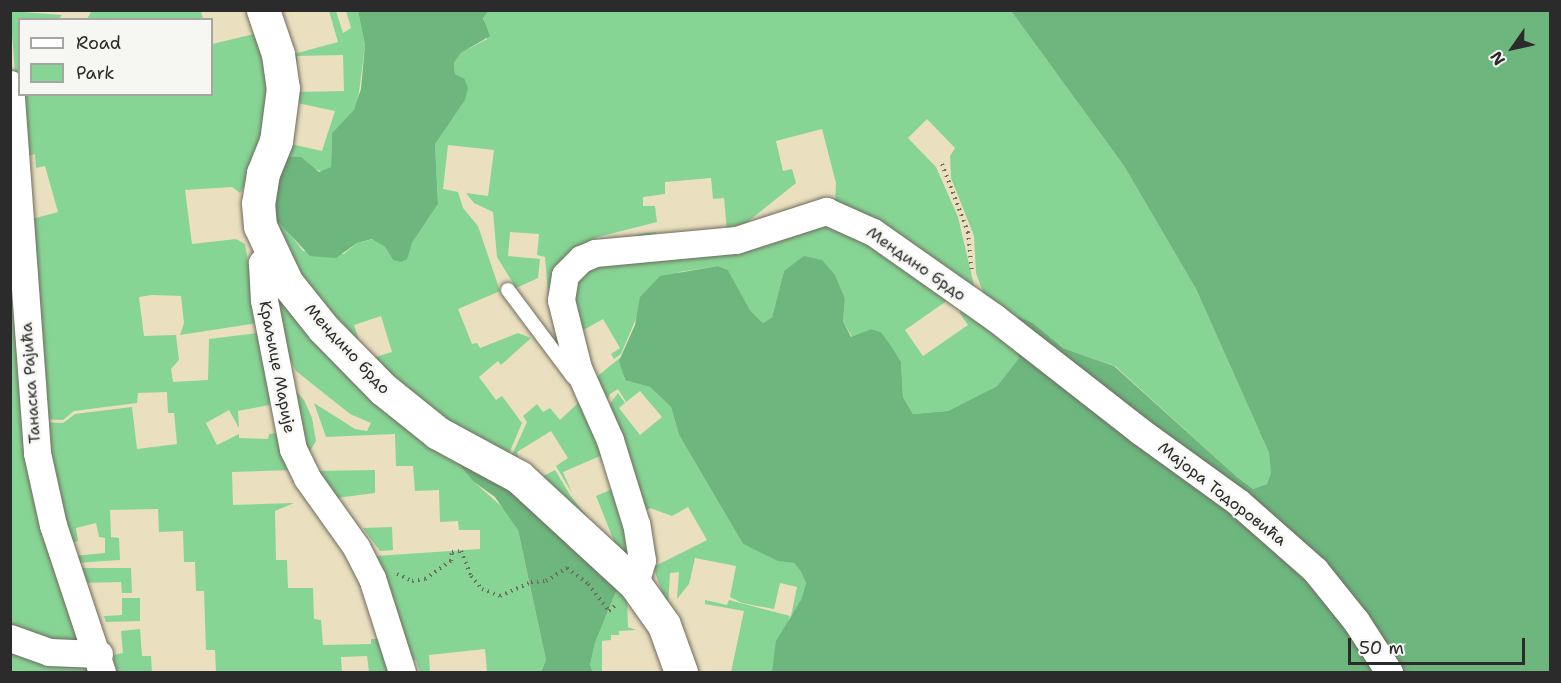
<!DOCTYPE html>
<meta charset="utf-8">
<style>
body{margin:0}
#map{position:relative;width:1561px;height:683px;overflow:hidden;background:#eae0bf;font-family:"Shantell Sans",sans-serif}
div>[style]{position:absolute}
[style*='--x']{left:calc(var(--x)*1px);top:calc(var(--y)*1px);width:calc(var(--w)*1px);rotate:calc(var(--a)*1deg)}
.green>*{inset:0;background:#87d594}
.forest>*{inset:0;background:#6db67e}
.path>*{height:4px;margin-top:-2px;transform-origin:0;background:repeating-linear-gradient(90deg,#6e6a5f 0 1.5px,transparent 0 6px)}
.roads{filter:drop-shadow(0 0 2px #6e6a5f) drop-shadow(0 0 2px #6e6a5f)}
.lane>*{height:14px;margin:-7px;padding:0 7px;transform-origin:7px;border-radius:7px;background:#fff}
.street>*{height:27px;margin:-13.5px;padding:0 13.5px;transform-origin:13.5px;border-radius:13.5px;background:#fff}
.secondary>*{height:33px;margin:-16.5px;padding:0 16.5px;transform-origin:16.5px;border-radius:16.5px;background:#fff}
span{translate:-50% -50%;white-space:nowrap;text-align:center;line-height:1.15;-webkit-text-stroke:5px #f6f6f2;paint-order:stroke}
.street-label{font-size:16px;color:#2b2b2b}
.frame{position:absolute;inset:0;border:12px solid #2b2b2b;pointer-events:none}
.legend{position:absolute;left:18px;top:18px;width:195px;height:78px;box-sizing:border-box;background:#f6f6f2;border:2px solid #a5a5a2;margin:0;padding:8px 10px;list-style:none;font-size:18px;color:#2b2b2b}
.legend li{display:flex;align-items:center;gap:12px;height:30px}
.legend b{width:30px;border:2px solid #a5a5a2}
.north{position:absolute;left:1483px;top:18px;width:60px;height:60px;-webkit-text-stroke:4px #f6f6f2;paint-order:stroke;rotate:236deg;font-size:16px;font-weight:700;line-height:24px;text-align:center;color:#2b2b2b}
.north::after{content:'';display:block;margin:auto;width:21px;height:27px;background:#2b2b2b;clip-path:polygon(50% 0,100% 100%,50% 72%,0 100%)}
.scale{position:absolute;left:1348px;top:638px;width:177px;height:27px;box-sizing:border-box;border:3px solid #2b2b2b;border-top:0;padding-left:8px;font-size:18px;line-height:21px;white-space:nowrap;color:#2b2b2b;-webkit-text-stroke:4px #f6f6f2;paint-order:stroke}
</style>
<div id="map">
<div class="green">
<i style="clip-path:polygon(92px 10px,201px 11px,203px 19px,87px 19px)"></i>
<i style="clip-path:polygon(10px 11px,62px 15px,59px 19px,20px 20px,20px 94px,212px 94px,212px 44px,254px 34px,273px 84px,251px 175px,240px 193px,232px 187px,185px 190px,192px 244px,236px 239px,245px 244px,258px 323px,180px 335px,184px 323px,181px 296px,152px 295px,139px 297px,144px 336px,176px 335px,179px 360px,171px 369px,173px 382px,208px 380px,209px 339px,259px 333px,272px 398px,269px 405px,238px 411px,239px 428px,229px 410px,206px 423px,217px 445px,239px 434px,239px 438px,268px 439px,269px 434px,276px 433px,293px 470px,232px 472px,233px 505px,294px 503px,275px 511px,276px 560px,287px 560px,288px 588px,313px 588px,314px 619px,321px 620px,323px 645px,371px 644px,371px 639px,382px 639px,389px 672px,369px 672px,367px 656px,341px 657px,342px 672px,216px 672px,215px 650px,206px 650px,204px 591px,196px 591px,195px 562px,184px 562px,183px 531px,159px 532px,158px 509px,110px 510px,111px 537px,119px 538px,120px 560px,75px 563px,73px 556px,105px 553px,105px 538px,99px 537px,96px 523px,76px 528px,78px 541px,66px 544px,38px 422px,63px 423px,75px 414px,132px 407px,137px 449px,177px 444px,174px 413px,168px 413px,167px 392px,138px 393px,137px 403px,74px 411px,63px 420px,37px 419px,32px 219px,58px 212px,45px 166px,36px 168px,35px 154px,22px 158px)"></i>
<i style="clip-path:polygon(329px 11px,336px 11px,343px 33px,351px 28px,346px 11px,358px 11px,365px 45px,358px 100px,354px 111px,332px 133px,331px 167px,324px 172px,285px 160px,286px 143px,322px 151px,335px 111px,297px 103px,294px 92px,344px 91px,343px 55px,297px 56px,297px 73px,290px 55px,338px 42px)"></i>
<i style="clip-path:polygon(488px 11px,1011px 11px,1124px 166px,1196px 289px,1269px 453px,1272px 474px,1267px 484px,1253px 489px,1237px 477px,1115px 366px,1063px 348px,1033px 323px,1012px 324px,984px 295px,976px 273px,974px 236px,951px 178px,950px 156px,955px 148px,927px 119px,908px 138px,936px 167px,958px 217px,976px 294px,835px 203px,836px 183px,822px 129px,776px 141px,783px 171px,792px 169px,796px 183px,735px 232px,614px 240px,645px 233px,656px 232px,657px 236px,727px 230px,724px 198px,713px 199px,711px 178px,665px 182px,665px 194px,643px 197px,643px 206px,655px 206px,657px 222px,598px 237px,573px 250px,549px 306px,545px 257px,537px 255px,539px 234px,510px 232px,508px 256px,540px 259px,538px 278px,516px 288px,497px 257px,493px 212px,474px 203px,466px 193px,488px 196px,494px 150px,448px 145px,443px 189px,458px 192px,463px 208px,478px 226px,500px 291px,458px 309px,472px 344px,477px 343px,480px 348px,518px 333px,531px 338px,501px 365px,498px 361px,479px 377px,496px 400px,502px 396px,522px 423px,507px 458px,478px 443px,369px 359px,392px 352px,381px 316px,354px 325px,360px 343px,310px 297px,269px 207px,303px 251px,344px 254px,357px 243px,373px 239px,385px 247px,393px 260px,406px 259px,412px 243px,438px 204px,435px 144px,444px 126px,461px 106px,464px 78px,455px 74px,454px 63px,461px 53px,487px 39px,483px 15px)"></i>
<i style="clip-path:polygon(827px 216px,948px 300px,905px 330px,923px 356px,968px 325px,959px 312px,969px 309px,1012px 341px,1019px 358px,997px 386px,948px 411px,913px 414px,903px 397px,901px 362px,881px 332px,871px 329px,852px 337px,843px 321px,845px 298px,784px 271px,772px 317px,763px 323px,750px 310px,728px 270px,718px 266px,679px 272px,638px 314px,621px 354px,614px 359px,611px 354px,620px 348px,603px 319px,573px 336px,568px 279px,582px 266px)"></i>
<i style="clip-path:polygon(276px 290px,455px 455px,474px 482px,509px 513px,518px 530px,546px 660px,541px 672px,487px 672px,485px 649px,429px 655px,430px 671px,426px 672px,420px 672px,416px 660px,405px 661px,376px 556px,480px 549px,480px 530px,459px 530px,458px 521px,440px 522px,439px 490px,415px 491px,413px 466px,396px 466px,395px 434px,326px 437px,314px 403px,355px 429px,367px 431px,371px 423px,350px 414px,296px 371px,286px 352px,273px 294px)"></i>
<i style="clip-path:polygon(22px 301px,82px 648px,11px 632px,10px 302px)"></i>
<i style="clip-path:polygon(621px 357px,624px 379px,650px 387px,671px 407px,679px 435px,743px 544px,778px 560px,794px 563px,801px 572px,806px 583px,798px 610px,791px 616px,797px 587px,780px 583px,774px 609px,742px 603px,730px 597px,736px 566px,695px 558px,689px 584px,677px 599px,679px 572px,670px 573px,668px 608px,653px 567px,707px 540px,688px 507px,672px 516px,650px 508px,642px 513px,659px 560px,642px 527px,606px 409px,618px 393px,625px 403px,619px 408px,640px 435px,662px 417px,640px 391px,626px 402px,618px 389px,610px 394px,604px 407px,589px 383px)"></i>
<i style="clip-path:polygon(287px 381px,304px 400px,312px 418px,316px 441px,307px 456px,312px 471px,375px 470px,375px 493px,329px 499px,305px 463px,285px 388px)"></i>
<i style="clip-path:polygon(578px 394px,612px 484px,600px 456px,563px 472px,572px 493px,556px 466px,568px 458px,551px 431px,517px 452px,518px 458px,512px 455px,527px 422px,523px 416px,537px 404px,543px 412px,550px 408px,560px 420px,579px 402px)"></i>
<i style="clip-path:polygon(555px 470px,570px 495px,596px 528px,538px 479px)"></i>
<i style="clip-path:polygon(617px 487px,628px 555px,616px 546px,596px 496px)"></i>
<i style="clip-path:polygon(392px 527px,393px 550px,380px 551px,363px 528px)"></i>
<i style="clip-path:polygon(77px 568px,131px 568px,132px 593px,122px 593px,121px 582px,84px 583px)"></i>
<i style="clip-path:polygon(617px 589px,627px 594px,628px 627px,636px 630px,619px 631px,619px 635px,611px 635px,611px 640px,602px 641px,602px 672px,593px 672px,590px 665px,595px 643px)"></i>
<i style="clip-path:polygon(122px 598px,140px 598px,140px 621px,106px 622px,104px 616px,122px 615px)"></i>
<i style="clip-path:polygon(705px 600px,727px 605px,729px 600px,790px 616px,772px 672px,731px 672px,744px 611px,705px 604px)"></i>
<i style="clip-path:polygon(140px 629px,142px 656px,151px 656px,152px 672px,116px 672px,113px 655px,123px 653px,121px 631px)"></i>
<i style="clip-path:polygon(10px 642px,90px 660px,94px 672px,11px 672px)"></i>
</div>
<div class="forest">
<i style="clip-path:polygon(358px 11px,488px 11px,483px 18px,490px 36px,461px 53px,454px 63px,455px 74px,464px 78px,468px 88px,465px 100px,435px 144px,438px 204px,412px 243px,407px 259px,401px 262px,393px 260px,385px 247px,372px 239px,357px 243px,336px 258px,310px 256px,273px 216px,269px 199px,285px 160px,290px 157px,301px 157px,319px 172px,331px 167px,332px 133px,354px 110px,361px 89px,365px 45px)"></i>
<i style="clip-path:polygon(1011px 11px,1550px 11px,1550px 672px,1394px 672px,1347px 602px,1012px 324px,1019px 317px,1033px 323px,1063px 348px,1114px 366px,1237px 477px,1253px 489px,1267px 484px,1271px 473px,1269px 453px,1196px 289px,1124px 166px)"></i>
<i style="clip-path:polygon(804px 256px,822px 260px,835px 275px,845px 299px,843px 321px,851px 337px,871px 329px,881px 332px,891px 346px,901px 362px,903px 397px,913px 414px,948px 411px,997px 386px,1019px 358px,1012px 341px,1285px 548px,1384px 672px,772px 672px,776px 641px,801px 600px,806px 583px,801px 572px,794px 563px,778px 561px,743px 544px,679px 435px,671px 407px,650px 387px,625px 380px,619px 361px,635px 325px,640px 297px,660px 276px,718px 266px,728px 270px,750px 310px,763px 323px,772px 317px,784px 271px)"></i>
<i style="clip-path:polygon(453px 457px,512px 485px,617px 589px,595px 643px,590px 665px,593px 672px,541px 672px,546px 660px,518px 530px,495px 497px,474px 482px)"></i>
</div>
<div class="path">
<i style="--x:942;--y:164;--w:73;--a:69.1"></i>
<i style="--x:968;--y:232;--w:40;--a:84.3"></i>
<i style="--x:397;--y:574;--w:17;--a:25"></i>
<i style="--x:412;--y:581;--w:13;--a:-9"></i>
<i style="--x:425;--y:579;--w:32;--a:-35"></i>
<i style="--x:451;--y:561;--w:9;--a:-84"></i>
<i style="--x:452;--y:552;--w:9;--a:-6"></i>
<i style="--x:461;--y:551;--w:27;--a:68"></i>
<i style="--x:471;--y:576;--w:17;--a:50"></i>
<i style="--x:482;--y:589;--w:19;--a:21"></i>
<i style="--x:500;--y:596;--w:34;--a:-24"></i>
<i style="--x:531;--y:582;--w:15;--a:-4"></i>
<i style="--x:546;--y:581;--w:25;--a:-32"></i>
<i style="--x:567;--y:568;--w:26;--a:37"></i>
<i style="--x:588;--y:584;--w:34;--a:52"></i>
<i style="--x:609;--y:611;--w:9;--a:-41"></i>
</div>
<div class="roads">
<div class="lane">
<i style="--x:508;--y:290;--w:109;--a:53.2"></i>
</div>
<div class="street">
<i style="--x:10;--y:84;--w:370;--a:85.8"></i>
<i style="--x:37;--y:453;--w:74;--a:77.5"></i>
<i style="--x:53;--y:525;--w:155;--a:71.6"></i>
<i style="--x:270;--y:253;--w:13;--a:129"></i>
<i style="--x:262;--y:263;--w:37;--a:87"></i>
<i style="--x:264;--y:300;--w:152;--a:79"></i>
<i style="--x:293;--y:449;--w:32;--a:64"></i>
<i style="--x:307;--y:478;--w:85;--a:54.6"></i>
<i style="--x:356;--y:547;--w:35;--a:63"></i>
<i style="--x:372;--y:578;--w:99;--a:72.3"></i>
<i style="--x:635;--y:584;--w:25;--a:-74"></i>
<i style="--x:642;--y:560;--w:36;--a:-99"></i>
<i style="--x:636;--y:524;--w:88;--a:-107.2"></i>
<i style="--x:610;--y:440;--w:79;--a:-114"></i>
<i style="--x:578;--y:368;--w:70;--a:-104"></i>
<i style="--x:561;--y:300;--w:25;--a:-81"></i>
<i style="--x:565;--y:275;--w:23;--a:-45"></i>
<i style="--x:581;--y:259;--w:15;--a:-23"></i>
<i style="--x:595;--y:253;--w:142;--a:-5.3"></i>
<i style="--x:736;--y:240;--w:95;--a:-17.9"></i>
<i style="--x:826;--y:211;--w:51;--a:24.1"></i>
<i style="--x:873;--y:232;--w:148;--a:35.1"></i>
<i style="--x:994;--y:317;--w:185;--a:38"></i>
<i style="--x:1140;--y:431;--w:121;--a:35.9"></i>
<i style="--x:1238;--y:502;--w:103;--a:41.4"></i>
<i style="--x:1315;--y:570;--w:65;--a:51.2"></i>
<i style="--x:1356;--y:621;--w:61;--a:57.1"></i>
<i style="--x:10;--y:638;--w:41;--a:19.7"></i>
<i style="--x:49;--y:652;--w:50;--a:2.3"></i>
</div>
<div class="secondary">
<i style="--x:263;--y:10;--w:46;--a:71.2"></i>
<i style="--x:278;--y:54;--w:34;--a:82"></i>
<i style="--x:283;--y:88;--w:53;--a:97.5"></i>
<i style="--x:276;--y:141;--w:35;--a:112"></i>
<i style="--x:263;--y:173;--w:30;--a:99"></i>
<i style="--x:258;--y:203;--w:23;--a:85"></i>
<i style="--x:260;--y:226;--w:63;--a:64.7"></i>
<i style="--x:287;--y:283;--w:58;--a:51.3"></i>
<i style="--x:323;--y:328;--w:86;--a:45.5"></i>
<i style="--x:383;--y:389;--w:70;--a:38.7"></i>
<i style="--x:438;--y:433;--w:92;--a:28.5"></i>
<i style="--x:519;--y:477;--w:158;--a:42.7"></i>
<i style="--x:635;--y:584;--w:50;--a:54.7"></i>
<i style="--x:664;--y:625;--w:50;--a:70.1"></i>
</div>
</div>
<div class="street-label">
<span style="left:916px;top:264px;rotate:35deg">Мендино брдо</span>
<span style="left:347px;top:349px;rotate:47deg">Мендино брдо</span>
<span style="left:277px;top:367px;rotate:79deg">Краљице Марије</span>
<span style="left:31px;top:383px;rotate:-94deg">Танаска Рајића</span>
<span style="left:1222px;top:494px;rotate:38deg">Мајора Тодоровића</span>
</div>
<div class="frame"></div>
<ul class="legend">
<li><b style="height:8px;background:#fff"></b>Road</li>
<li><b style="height:16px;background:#87d594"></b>Park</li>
</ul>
<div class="north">N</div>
<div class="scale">50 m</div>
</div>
